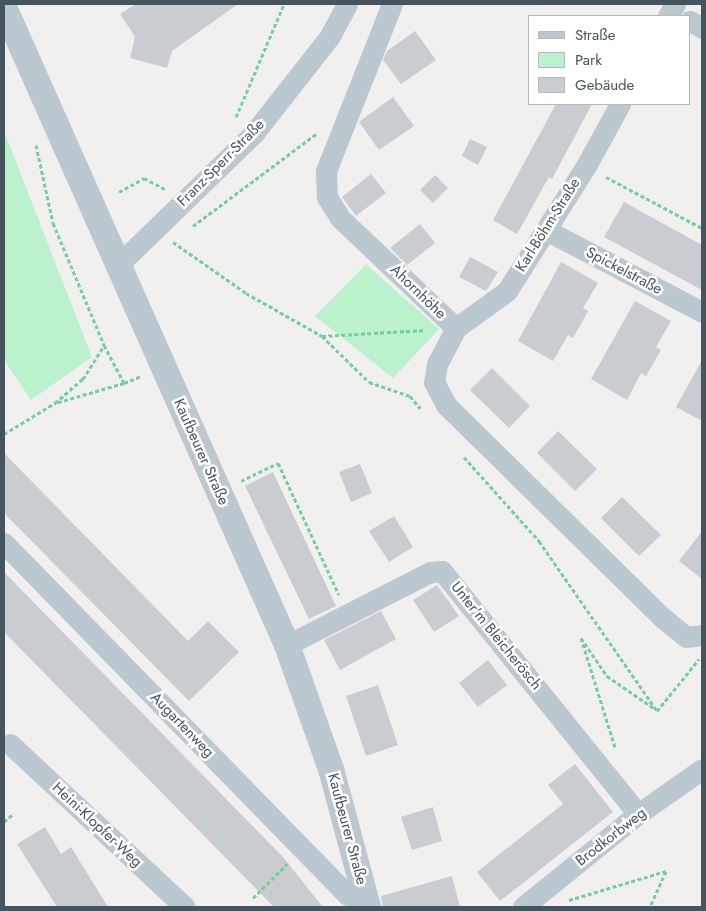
<!DOCTYPE html>
<meta charset="utf-8">
<style>
body{margin:0}
#map{position:relative;width:706px;height:911px;overflow:hidden;background:#f2efef;font-family:Jost,sans-serif}
div>[style]{position:absolute}
[style*='--x']{left:calc(var(--x)*1px);top:calc(var(--y)*1px);width:calc(var(--w)*1px);rotate:calc(var(--a)*1deg)}
.green>*{inset:0;background:#bcf1ce}
.building>*{inset:0;background:#c9cdd2}
.path>*{height:3px;margin-top:-1.5px;transform-origin:0;background:repeating-linear-gradient(90deg,#72d09d 0 4px,transparent 0 6.5px)}
.minor>*{height:21px;margin:-10.5px;padding:0 10.5px;transform-origin:10.5px;border-radius:10.5px;background:#bcc8cf}
.tertiary>*{height:26px;margin:-13px;padding:0 13px;transform-origin:13px;border-radius:13px;background:#bcc8cf}
span{translate:-50% -50%;white-space:nowrap;text-align:center;line-height:1.15;-webkit-text-stroke:5px #fff;paint-order:stroke}
.street-label{font-size:15px;color:#46545e}
.frame{position:absolute;inset:0;border:5px solid #46545e;pointer-events:none}
.legend{position:absolute;left:528px;top:15px;width:162px;height:90px;box-sizing:border-box;background:#fff;border:1px solid #b5bbbf;margin:0;padding:6px 9px;list-style:none;font-size:15px;color:#46545e}
.legend li{display:flex;align-items:center;gap:10px;height:25px}
.legend b{width:25px;border:1px solid #b5bbbf}
</style>
<div id="map">
<div class="green">
<i style="clip-path:polygon(4px 131px,92px 357px,31px 400px,4px 360px)"></i>
<i style="clip-path:polygon(366px 264px,439px 329px,393px 378px,315px 316px)"></i>
</div>
<div class="building">
<i style="clip-path:polygon(136px 4px,238px 4px,172px 51px,167px 68px,130px 58px,135px 37px,120px 14px)"></i>
<i style="clip-path:polygon(415px 31px,436px 60px,401px 84px,383px 60px,387px 51px)"></i>
<i style="clip-path:polygon(393px 97px,414px 126px,379px 150px,359px 122px)"></i>
<i style="clip-path:polygon(556px 104px,592px 104px,552px 179px,549px 177px,517px 234px,493px 220px)"></i>
<i style="clip-path:polygon(470px 139px,487px 147px,478px 165px,462px 156px)"></i>
<i style="clip-path:polygon(371px 174px,386px 193px,356px 216px,342px 197px)"></i>
<i style="clip-path:polygon(435px 175px,448px 188px,433px 203px,420px 190px)"></i>
<i style="clip-path:polygon(624px 202px,702px 245px,702px 290px,604px 237px)"></i>
<i style="clip-path:polygon(420px 224px,435px 243px,407px 265px,390px 248px)"></i>
<i style="clip-path:polygon(470px 257px,498px 272px,486px 291px,459px 277px)"></i>
<i style="clip-path:polygon(561px 262px,598px 283px,583px 308px,588px 311px,573px 338px,568px 335px,553px 361px,518px 341px)"></i>
<i style="clip-path:polygon(635px 301px,671px 321px,656px 347px,661px 350px,646px 376px,641px 373px,627px 400px,591px 379px)"></i>
<i style="clip-path:polygon(702px 360px,702px 421px,676px 407px)"></i>
<i style="clip-path:polygon(492px 368px,530px 406px,509px 428px,470px 390px)"></i>
<i style="clip-path:polygon(558px 431px,597px 469px,575px 491px,537px 453px)"></i>
<i style="clip-path:polygon(4px 453px,188px 641px,208px 621px,239px 652px,189px 701px,4px 513px)"></i>
<i style="clip-path:polygon(360px 464px,372px 493px,351px 502px,339px 472px)"></i>
<i style="clip-path:polygon(273px 472px,336px 606px,309px 619px,245px 486px)"></i>
<i style="clip-path:polygon(622px 497px,661px 535px,639px 556px,601px 518px)"></i>
<i style="clip-path:polygon(394px 516px,413px 547px,389px 562px,369px 531px)"></i>
<i style="clip-path:polygon(702px 531px,702px 579px,679px 561px)"></i>
<i style="clip-path:polygon(4px 572px,282px 856px,323px 907px,274px 907px,4px 632px)"></i>
<i style="clip-path:polygon(437px 585px,459px 616px,434px 632px,413px 600px)"></i>
<i style="clip-path:polygon(381px 611px,396px 639px,340px 670px,324px 640px)"></i>
<i style="clip-path:polygon(488px 660px,507px 685px,478px 707px,459px 683px)"></i>
<i style="clip-path:polygon(378px 685px,398px 745px,366px 756px,346px 696px)"></i>
<i style="clip-path:polygon(575px 764px,613px 812px,500px 901px,477px 872px,563px 804px,548px 785px)"></i>
<i style="clip-path:polygon(433px 807px,442px 841px,412px 850px,401px 817px)"></i>
<i style="clip-path:polygon(45px 827px,61px 854px,71px 847px,108px 907px,57px 907px,17px 844px)"></i>
<i style="clip-path:polygon(452px 876px,460px 907px,383px 907px,381px 896px)"></i>
</div>
<div class="path">
<i style="--x:236;--y:117;--w:123;--a:-67"></i>
<i style="--x:36;--y:145;--w:80;--a:77.7"></i>
<i style="--x:53;--y:223;--w:132;--a:67.3"></i>
<i style="--x:104;--y:345;--w:43;--a:62.2"></i>
<i style="--x:124;--y:383;--w:72;--a:163.8"></i>
<i style="--x:606;--y:177;--w:109;--a:28"></i>
<i style="--x:119;--y:192;--w:29;--a:-29"></i>
<i style="--x:144;--y:178;--w:24;--a:28"></i>
<i style="--x:193;--y:226;--w:154;--a:-36.8"></i>
<i style="--x:173;--y:242;--w:89;--a:34.9"></i>
<i style="--x:246;--y:293;--w:87;--a:29.5"></i>
<i style="--x:322;--y:336;--w:66;--a:44.4"></i>
<i style="--x:369;--y:382;--w:43;--a:18.9"></i>
<i style="--x:410;--y:396;--w:16;--a:50"></i>
<i style="--x:322;--y:336;--w:104;--a:-3.3"></i>
<i style="--x:124;--y:383;--w:18;--a:-22"></i>
<i style="--x:4;--y:434;--w:60;--a:-31.3"></i>
<i style="--x:55;--y:403;--w:37;--a:-41"></i>
<i style="--x:83;--y:379;--w:40;--a:-58"></i>
<i style="--x:464;--y:457;--w:113;--a:48.2"></i>
<i style="--x:539;--y:541;--w:207;--a:55.2"></i>
<i style="--x:241;--y:481;--w:41;--a:-25.9"></i>
<i style="--x:278;--y:463;--w:145;--a:65.2"></i>
<i style="--x:657;--y:711;--w:67;--a:-51.1"></i>
<i style="--x:615;--y:747;--w:114;--a:-107.3"></i>
<i style="--x:581;--y:638;--w:46;--a:55.6"></i>
<i style="--x:607;--y:676;--w:58;--a:34.5"></i>
<i style="--x:4;--y:822;--w:13;--a:-42"></i>
<i style="--x:253;--y:898;--w:49;--a:-45"></i>
<i style="--x:569;--y:900;--w:101;--a:-16.6"></i>
<i style="--x:666;--y:871;--w:39;--a:114"></i>
</div>
<div class="minor">
<i style="--x:392;--y:4;--w:180;--a:111.6"></i>
<i style="--x:326;--y:171;--w:26;--a:88"></i>
<i style="--x:327;--y:197;--w:25;--a:58"></i>
<i style="--x:340;--y:218;--w:160;--a:43.5"></i>
<i style="--x:668;--y:16;--w:14;--a:-60"></i>
<i style="--x:690;--y:21;--w:14;--a:30"></i>
<i style="--x:620;--y:104;--w:71;--a:118.7"></i>
<i style="--x:586;--y:166;--w:148;--a:122.3"></i>
<i style="--x:507;--y:291;--w:63;--a:144"></i>
<i style="--x:456;--y:328;--w:41;--a:117.8"></i>
<i style="--x:437;--y:364;--w:18;--a:99"></i>
<i style="--x:434;--y:382;--w:26;--a:62"></i>
<i style="--x:446;--y:405;--w:305;--a:44.5"></i>
<i style="--x:664;--y:619;--w:28;--a:39"></i>
<i style="--x:686;--y:637;--w:16;--a:-7"></i>
<i style="--x:546;--y:230;--w:176;--a:27.7"></i>
<i style="--x:118;--y:265;--w:190;--a:-44.1"></i>
<i style="--x:254;--y:133;--w:123;--a:-51.9"></i>
<i style="--x:330;--y:36;--w:36;--a:-62"></i>
<i style="--x:4;--y:543;--w:492;--a:45.7"></i>
<i style="--x:348;--y:895;--w:17;--a:3"></i>
<i style="--x:287;--y:645;--w:161;--a:-27"></i>
<i style="--x:430;--y:572;--w:12;--a:-5"></i>
<i style="--x:442;--y:571;--w:312;--a:51.1"></i>
<i style="--x:10;--y:744;--w:239;--a:43"></i>
<i style="--x:523;--y:907;--w:148;--a:-39"></i>
<i style="--x:638;--y:814;--w:78;--a:-35.1"></i>
</div>
<div class="tertiary">
<i style="--x:4;--y:7;--w:698;--a:66.08"></i>
<i style="--x:287;--y:645;--w:132;--a:70.5"></i>
<i style="--x:331;--y:769;--w:143;--a:75"></i>
</div>
<div class="street-label">
<span style="left:221px;top:163px;rotate:-45deg">Franz-Sperr-Straße</span>
<span style="left:548px;top:225px;rotate:-58deg">Karl-Böhm-Straße</span>
<span style="left:624px;top:271px;rotate:28deg">Spickelstraße</span>
<span style="left:418px;top:292px;rotate:44deg">Ahornhöhe</span>
<span style="left:201px;top:452px;rotate:66deg">Kaufbeurer Straße</span>
<span style="left:496px;top:636px;rotate:51deg">Unter'm Bleicherösch</span>
<span style="left:182px;top:725px;rotate:46deg">Augartenweg</span>
<span style="left:97px;top:825px;rotate:43deg">Heini-Klopfer-Weg</span>
<span style="left:347px;top:829px;rotate:75deg">Kaufbeurer Straße</span>
<span style="left:611px;top:837px;rotate:-38deg">Brodkorbweg</span>
</div>
<div class="frame"></div>
<ul class="legend">
<li><b style="height:6px;background:#bcc8cf"></b>Straße</li>
<li><b style="height:14px;background:#bcf1ce"></b>Park</li>
<li><b style="height:14px;background:#c9cdd2"></b>Gebäude</li>
</ul>
</div>
